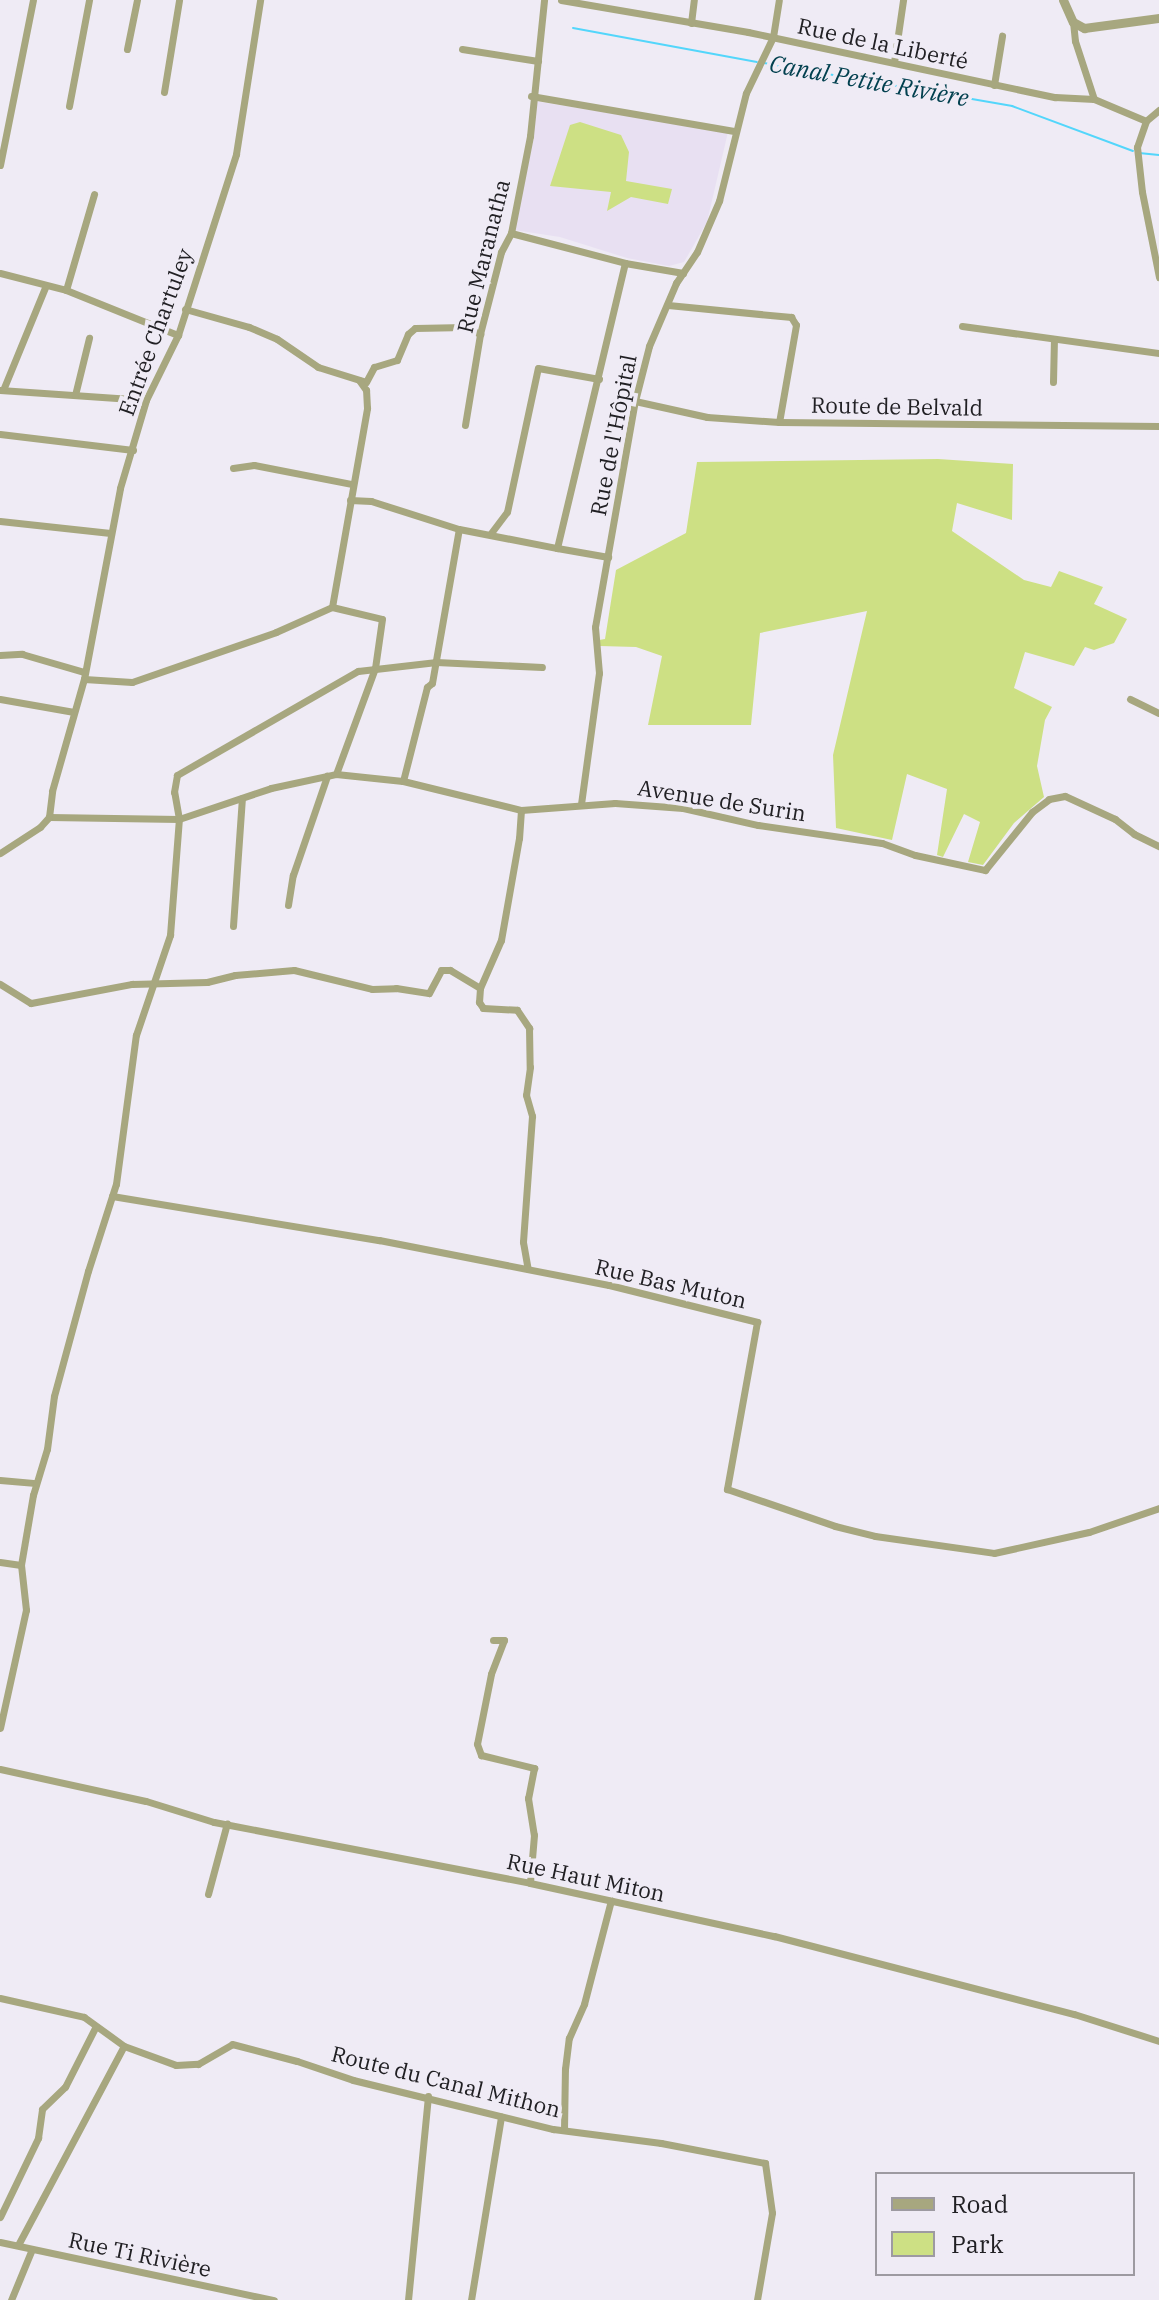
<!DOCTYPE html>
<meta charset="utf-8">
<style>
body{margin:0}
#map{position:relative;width:1159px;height:2300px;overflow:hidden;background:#efebf5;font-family:"IBM Plex Serif",serif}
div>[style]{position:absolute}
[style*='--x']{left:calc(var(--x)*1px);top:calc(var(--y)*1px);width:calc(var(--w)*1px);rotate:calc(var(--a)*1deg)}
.built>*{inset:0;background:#e8e0f2}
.green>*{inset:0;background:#cde084}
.stream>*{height:2px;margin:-1px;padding:0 1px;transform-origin:1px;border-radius:1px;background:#53d6fb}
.minor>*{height:7px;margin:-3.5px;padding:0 3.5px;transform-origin:3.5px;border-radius:3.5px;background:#a7a77f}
.tertiary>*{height:9px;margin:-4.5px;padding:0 4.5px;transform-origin:4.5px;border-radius:4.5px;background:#a7a77f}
span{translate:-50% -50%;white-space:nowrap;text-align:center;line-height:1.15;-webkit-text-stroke:8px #efebf5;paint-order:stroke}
.street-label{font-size:22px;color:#212024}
.water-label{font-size:24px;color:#02404f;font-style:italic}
.legend{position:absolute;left:875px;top:2172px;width:260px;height:104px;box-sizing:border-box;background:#efebf5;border:2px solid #9d9aa1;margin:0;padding:10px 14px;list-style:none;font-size:24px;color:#212024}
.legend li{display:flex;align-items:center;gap:16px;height:40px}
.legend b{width:40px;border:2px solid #9d9aa1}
</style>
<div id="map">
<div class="built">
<i style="clip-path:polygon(534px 101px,728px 132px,707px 222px,684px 262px,669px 266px,627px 258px,560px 237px,514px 230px,534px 137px)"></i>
</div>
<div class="green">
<i style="clip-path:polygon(580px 122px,621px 135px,629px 152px,626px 181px,672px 189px,668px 204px,631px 197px,607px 211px,611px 192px,550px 186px,570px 125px)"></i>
<i style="clip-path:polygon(938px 459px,1013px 464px,1012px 520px,957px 503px,952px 531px,1024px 580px,1051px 587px,1059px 571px,1103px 587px,1094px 604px,1127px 619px,1114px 643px,1094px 650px,1085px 647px,1074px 666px,1025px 652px,1014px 688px,1052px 707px,1045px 720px,1037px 766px,1044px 797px,1014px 823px,983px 865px,968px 862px,980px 822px,964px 814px,943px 857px,937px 855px,947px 789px,907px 774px,892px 840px,836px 828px,833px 755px,867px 611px,760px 633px,751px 725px,648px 725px,662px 656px,636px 647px,600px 646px,599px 640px,605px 639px,616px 570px,686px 533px,697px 462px)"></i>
</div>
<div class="stream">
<i style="--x:573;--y:28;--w:187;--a:10.5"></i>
<i style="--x:764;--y:63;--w:252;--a:9.8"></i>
<i style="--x:1012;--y:106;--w:129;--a:20.4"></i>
<i style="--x:1139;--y:153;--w:20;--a:6"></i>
</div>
<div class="minor">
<i style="--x:561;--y:0;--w:190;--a:9.7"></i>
<i style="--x:748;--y:32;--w:314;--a:12"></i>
<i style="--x:1055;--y:97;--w:39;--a:3"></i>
<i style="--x:1094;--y:99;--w:56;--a:22.9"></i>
<i style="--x:1073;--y:22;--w:19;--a:84"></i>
<i style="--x:1075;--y:41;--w:61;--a:71.9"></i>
<i style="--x:691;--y:23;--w:23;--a:-83"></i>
<i style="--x:127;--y:49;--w:50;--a:-78.5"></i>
<i style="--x:462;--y:49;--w:77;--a:9"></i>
<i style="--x:894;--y:62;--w:63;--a:-81.7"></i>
<i style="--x:994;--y:85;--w:50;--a:-80.7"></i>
<i style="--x:164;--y:92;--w:93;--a:-80.7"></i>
<i style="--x:531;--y:96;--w:206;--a:9.8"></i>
<i style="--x:69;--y:106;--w:108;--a:-79.3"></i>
<i style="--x:1159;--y:110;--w:17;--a:140"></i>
<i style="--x:1146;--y:121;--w:28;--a:109"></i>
<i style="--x:1137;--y:147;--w:45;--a:83.7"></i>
<i style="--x:1142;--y:192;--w:87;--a:78.7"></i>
<i style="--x:0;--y:165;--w:168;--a:-78.7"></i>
<i style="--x:511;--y:233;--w:118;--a:14.7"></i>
<i style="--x:625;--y:263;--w:59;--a:9.8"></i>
<i style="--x:0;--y:273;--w:68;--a:14.4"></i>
<i style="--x:66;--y:290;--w:121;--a:21.9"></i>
<i style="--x:66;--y:290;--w:100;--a:-73.7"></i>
<i style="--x:668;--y:305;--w:124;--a:5.6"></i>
<i style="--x:791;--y:317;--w:9;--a:58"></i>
<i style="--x:796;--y:325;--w:98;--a:99.9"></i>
<i style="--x:185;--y:309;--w:66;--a:15.7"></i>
<i style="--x:249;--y:327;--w:30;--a:23"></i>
<i style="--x:277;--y:339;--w:50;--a:34.3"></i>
<i style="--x:318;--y:367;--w:50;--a:17.4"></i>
<i style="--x:366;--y:382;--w:17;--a:-62"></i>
<i style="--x:374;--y:367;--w:24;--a:-17"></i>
<i style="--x:397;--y:360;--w:28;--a:-67"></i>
<i style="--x:408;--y:334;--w:9;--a:-41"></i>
<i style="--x:415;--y:328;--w:50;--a:-1.1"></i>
<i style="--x:465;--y:327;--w:17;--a:25"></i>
<i style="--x:962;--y:326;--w:199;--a:7.8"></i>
<i style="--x:1053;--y:382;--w:43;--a:-88.7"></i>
<i style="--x:0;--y:390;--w:146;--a:3.9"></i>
<i style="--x:3;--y:390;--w:113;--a:-67.7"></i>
<i style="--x:75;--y:395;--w:59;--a:-76.2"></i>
<i style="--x:635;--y:401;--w:74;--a:12.5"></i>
<i style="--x:707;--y:417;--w:72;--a:4"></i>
<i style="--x:779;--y:422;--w:380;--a:0.6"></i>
<i style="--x:465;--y:425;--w:92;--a:-80.6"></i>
<i style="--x:480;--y:334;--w:85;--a:-75.6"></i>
<i style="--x:501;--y:252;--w:21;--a:-62"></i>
<i style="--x:511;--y:233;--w:99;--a:-78.9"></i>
<i style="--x:530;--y:136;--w:137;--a:-84.1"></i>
<i style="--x:0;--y:434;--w:134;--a:6.9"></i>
<i style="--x:233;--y:468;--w:21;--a:-8"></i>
<i style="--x:254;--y:465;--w:100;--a:11"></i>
<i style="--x:350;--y:500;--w:21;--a:3"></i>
<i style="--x:371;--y:501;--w:92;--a:17.7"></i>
<i style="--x:459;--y:529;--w:100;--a:11"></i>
<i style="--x:557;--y:548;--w:293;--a:-76.6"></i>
<i style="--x:0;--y:521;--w:111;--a:6.2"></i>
<i style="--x:491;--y:533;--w:26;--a:-53"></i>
<i style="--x:507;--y:512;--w:147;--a:-77.9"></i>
<i style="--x:538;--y:368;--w:62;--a:10.2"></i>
<i style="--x:557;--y:548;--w:52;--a:10"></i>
<i style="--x:332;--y:607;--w:202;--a:-80"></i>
<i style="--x:367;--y:408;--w:18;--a:-93"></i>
<i style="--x:366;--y:390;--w:12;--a:-125"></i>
<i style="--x:0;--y:655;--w:22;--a:-3"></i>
<i style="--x:22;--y:654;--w:65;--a:16.2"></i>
<i style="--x:84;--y:679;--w:48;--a:3.6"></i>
<i style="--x:132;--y:682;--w:152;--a:-19.1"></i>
<i style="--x:276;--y:632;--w:61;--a:-24.1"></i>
<i style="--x:332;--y:607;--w:51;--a:13.5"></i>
<i style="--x:382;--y:619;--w:49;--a:98.1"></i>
<i style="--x:375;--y:668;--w:113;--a:110.2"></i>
<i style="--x:0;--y:699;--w:75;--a:10"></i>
<i style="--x:1130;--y:699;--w:32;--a:26"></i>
<i style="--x:403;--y:781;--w:97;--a:-75.7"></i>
<i style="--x:427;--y:687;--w:6;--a:-39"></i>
<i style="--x:432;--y:683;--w:156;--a:-80.1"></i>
<i style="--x:581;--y:804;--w:132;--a:-82.2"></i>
<i style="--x:599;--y:673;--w:46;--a:-95"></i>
<i style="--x:595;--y:627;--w:230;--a:-80"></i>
<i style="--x:635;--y:401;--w:57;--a:-75.7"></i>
<i style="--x:649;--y:346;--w:69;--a:-66.8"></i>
<i style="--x:676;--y:283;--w:37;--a:-56"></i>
<i style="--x:697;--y:252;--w:56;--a:-66.7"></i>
<i style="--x:719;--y:201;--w:111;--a:-76"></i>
<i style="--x:746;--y:93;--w:62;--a:-64.3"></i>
<i style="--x:773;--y:37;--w:37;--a:-81"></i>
<i style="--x:521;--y:810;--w:28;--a:94"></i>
<i style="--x:519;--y:838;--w:104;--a:100"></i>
<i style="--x:501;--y:940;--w:52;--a:113.6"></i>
<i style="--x:480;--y:988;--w:14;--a:94"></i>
<i style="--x:479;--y:1002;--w:7;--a:56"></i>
<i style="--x:483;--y:1008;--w:34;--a:3"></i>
<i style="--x:517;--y:1010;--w:22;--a:56"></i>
<i style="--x:529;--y:1028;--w:39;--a:89"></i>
<i style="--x:530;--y:1067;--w:28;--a:98"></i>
<i style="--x:526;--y:1095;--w:22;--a:74"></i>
<i style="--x:532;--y:1116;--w:126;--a:94.1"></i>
<i style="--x:523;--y:1242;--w:27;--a:80"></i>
<i style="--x:49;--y:817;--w:130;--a:0.9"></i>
<i style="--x:179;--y:819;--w:97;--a:-18.6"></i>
<i style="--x:271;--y:788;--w:66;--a:-12.2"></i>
<i style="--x:336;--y:774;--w:67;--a:6"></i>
<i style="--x:403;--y:781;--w:122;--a:13.8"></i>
<i style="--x:521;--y:810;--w:94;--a:-4.3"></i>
<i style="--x:615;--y:803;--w:68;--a:4.2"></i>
<i style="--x:683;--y:808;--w:77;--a:12.8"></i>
<i style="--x:758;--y:825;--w:125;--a:8.3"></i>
<i style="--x:882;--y:843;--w:35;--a:20"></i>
<i style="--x:915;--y:855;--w:72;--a:12.1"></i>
<i style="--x:985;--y:870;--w:75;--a:-51"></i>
<i style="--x:1032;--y:812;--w:21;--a:-37"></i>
<i style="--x:1049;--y:799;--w:16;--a:-11"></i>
<i style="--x:1065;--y:796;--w:55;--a:24.7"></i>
<i style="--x:1115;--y:819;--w:24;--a:38"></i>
<i style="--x:1134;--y:834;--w:28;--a:26"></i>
<i style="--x:49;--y:817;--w:26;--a:-83"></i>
<i style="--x:52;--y:791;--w:116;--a:-74.1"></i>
<i style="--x:84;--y:679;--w:194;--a:-79.3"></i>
<i style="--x:120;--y:488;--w:92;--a:-73.5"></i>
<i style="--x:146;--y:400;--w:72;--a:-63.8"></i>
<i style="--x:178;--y:335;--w:190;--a:-72.2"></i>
<i style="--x:236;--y:154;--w:156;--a:-81.1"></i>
<i style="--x:0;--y:853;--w:48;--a:-33"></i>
<i style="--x:40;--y:827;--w:13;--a:-48"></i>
<i style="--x:288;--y:905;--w:30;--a:-81"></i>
<i style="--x:293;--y:875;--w:105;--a:-71"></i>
<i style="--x:233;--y:926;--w:128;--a:-86"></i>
<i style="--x:0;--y:984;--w:36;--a:32"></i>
<i style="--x:31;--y:1003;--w:103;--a:-10.7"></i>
<i style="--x:132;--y:984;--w:75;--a:-1.5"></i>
<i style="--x:207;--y:982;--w:29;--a:-14"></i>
<i style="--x:235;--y:975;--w:59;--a:-4.8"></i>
<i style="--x:294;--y:970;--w:80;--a:13.7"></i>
<i style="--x:372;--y:989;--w:24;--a:-2"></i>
<i style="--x:396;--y:988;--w:33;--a:9"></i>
<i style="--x:429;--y:993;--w:26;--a:-62"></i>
<i style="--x:441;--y:970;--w:9;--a:0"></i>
<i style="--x:450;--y:970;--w:35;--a:31"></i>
<i style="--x:112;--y:1196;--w:271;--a:9.4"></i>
<i style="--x:379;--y:1240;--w:234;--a:11.1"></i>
<i style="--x:609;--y:1285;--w:153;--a:14"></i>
<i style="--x:757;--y:1322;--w:170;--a:100.2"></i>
<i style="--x:727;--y:1489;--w:114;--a:18.9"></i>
<i style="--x:835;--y:1526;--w:41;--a:14"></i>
<i style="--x:875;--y:1536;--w:120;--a:8.1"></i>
<i style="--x:994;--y:1553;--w:97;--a:-12.5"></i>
<i style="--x:1089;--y:1532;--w:74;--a:-18.9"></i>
<i style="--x:0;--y:1480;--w:36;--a:5"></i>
<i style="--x:0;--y:1562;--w:21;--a:8"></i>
<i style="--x:493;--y:1640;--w:11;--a:0"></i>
<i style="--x:504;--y:1640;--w:36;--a:111"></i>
<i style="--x:491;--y:1674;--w:71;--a:101.3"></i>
<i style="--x:477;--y:1744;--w:12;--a:70"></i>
<i style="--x:481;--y:1755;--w:55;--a:13.8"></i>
<i style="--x:534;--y:1768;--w:31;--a:101"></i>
<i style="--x:528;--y:1798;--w:37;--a:81"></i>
<i style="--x:534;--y:1835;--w:48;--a:94.8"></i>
<i style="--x:0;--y:1728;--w:121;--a:-77.6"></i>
<i style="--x:26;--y:1610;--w:45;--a:-96.3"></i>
<i style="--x:21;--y:1565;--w:71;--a:-80.3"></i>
<i style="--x:33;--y:1495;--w:48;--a:-73.1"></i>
<i style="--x:47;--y:1449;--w:53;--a:-82.5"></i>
<i style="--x:54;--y:1396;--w:130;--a:-74.8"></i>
<i style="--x:88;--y:1271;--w:91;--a:-72.2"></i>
<i style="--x:116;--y:1184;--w:150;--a:-82.4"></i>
<i style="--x:136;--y:1035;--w:106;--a:-71.2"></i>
<i style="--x:170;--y:935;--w:116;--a:-85.6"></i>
<i style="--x:179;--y:819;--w:27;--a:-100"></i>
<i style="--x:174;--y:792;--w:17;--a:-80"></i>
<i style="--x:177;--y:775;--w:209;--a:-29.9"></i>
<i style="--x:358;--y:671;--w:79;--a:-6.6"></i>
<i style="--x:436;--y:662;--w:106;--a:2.7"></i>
<i style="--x:0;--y:1769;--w:149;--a:12.4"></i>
<i style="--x:146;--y:1801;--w:71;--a:17.2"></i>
<i style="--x:214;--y:1822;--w:322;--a:10.9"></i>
<i style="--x:530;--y:1883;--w:250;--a:12.3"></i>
<i style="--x:774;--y:1936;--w:310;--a:14.6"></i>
<i style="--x:1074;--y:2014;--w:89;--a:17.6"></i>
<i style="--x:208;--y:1894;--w:73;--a:-75"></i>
<i style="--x:0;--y:1998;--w:86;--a:12.7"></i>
<i style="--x:84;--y:2017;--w:49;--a:35.9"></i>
<i style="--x:124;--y:2046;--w:55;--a:20.1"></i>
<i style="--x:176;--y:2065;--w:22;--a:-3"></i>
<i style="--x:198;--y:2064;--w:39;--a:-30"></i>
<i style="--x:232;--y:2044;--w:67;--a:14.7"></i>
<i style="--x:297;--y:2061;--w:59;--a:18.7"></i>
<i style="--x:353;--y:2080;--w:206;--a:13.8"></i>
<i style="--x:553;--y:2129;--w:109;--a:7.4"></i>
<i style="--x:661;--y:2143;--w:106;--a:10.9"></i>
<i style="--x:765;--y:2163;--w:50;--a:82"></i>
<i style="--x:772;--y:2213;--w:88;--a:99.8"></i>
<i style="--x:564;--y:2130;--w:61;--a:-89.1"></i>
<i style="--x:565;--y:2069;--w:31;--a:-83"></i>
<i style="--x:569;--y:2038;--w:37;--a:-66"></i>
<i style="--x:584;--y:2004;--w:107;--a:-75.4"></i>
<i style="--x:0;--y:2217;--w:88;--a:-64.3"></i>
<i style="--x:38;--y:2138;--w:29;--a:-82"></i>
<i style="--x:42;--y:2109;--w:32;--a:-44"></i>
<i style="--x:65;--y:2087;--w:68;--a:-63.1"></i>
<i style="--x:0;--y:2242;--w:280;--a:12"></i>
<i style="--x:18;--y:2245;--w:225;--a:-62"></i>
<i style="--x:11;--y:2300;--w:55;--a:-67.6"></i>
<i style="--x:408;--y:2300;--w:205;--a:-84.4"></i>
<i style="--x:471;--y:2300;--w:186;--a:-80.7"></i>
</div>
<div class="tertiary">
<i style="--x:1063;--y:0;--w:24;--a:66"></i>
<i style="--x:1073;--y:22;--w:13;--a:29"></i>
<i style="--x:1084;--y:28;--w:76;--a:-7.6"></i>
</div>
<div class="street-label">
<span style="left:883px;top:43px;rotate:12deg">Rue de la Liberté</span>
<span style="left:483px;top:256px;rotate:-76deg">Rue Maranatha</span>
<span style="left:155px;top:332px;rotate:-70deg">Entrée Chartuley</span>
<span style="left:897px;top:406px;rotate:1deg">Route de Belvald</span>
<span style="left:613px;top:435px;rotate:-79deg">Rue de l'Hôpital</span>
<span style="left:722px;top:800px;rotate:9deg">Avenue de Surin</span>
<span style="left:671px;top:1283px;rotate:13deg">Rue Bas Muton</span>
<span style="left:586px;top:1877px;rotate:12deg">Rue Haut Miton</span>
<span style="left:446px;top:2081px;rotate:14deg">Route du Canal Mithon</span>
<span style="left:140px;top:2254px;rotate:12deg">Rue Ti Rivière</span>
</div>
<div class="water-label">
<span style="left:869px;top:81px;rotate:10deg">Canal Petite Rivière</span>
</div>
<ul class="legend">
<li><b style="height:10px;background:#a7a77f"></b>Road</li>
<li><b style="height:22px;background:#cde084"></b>Park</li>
</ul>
</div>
